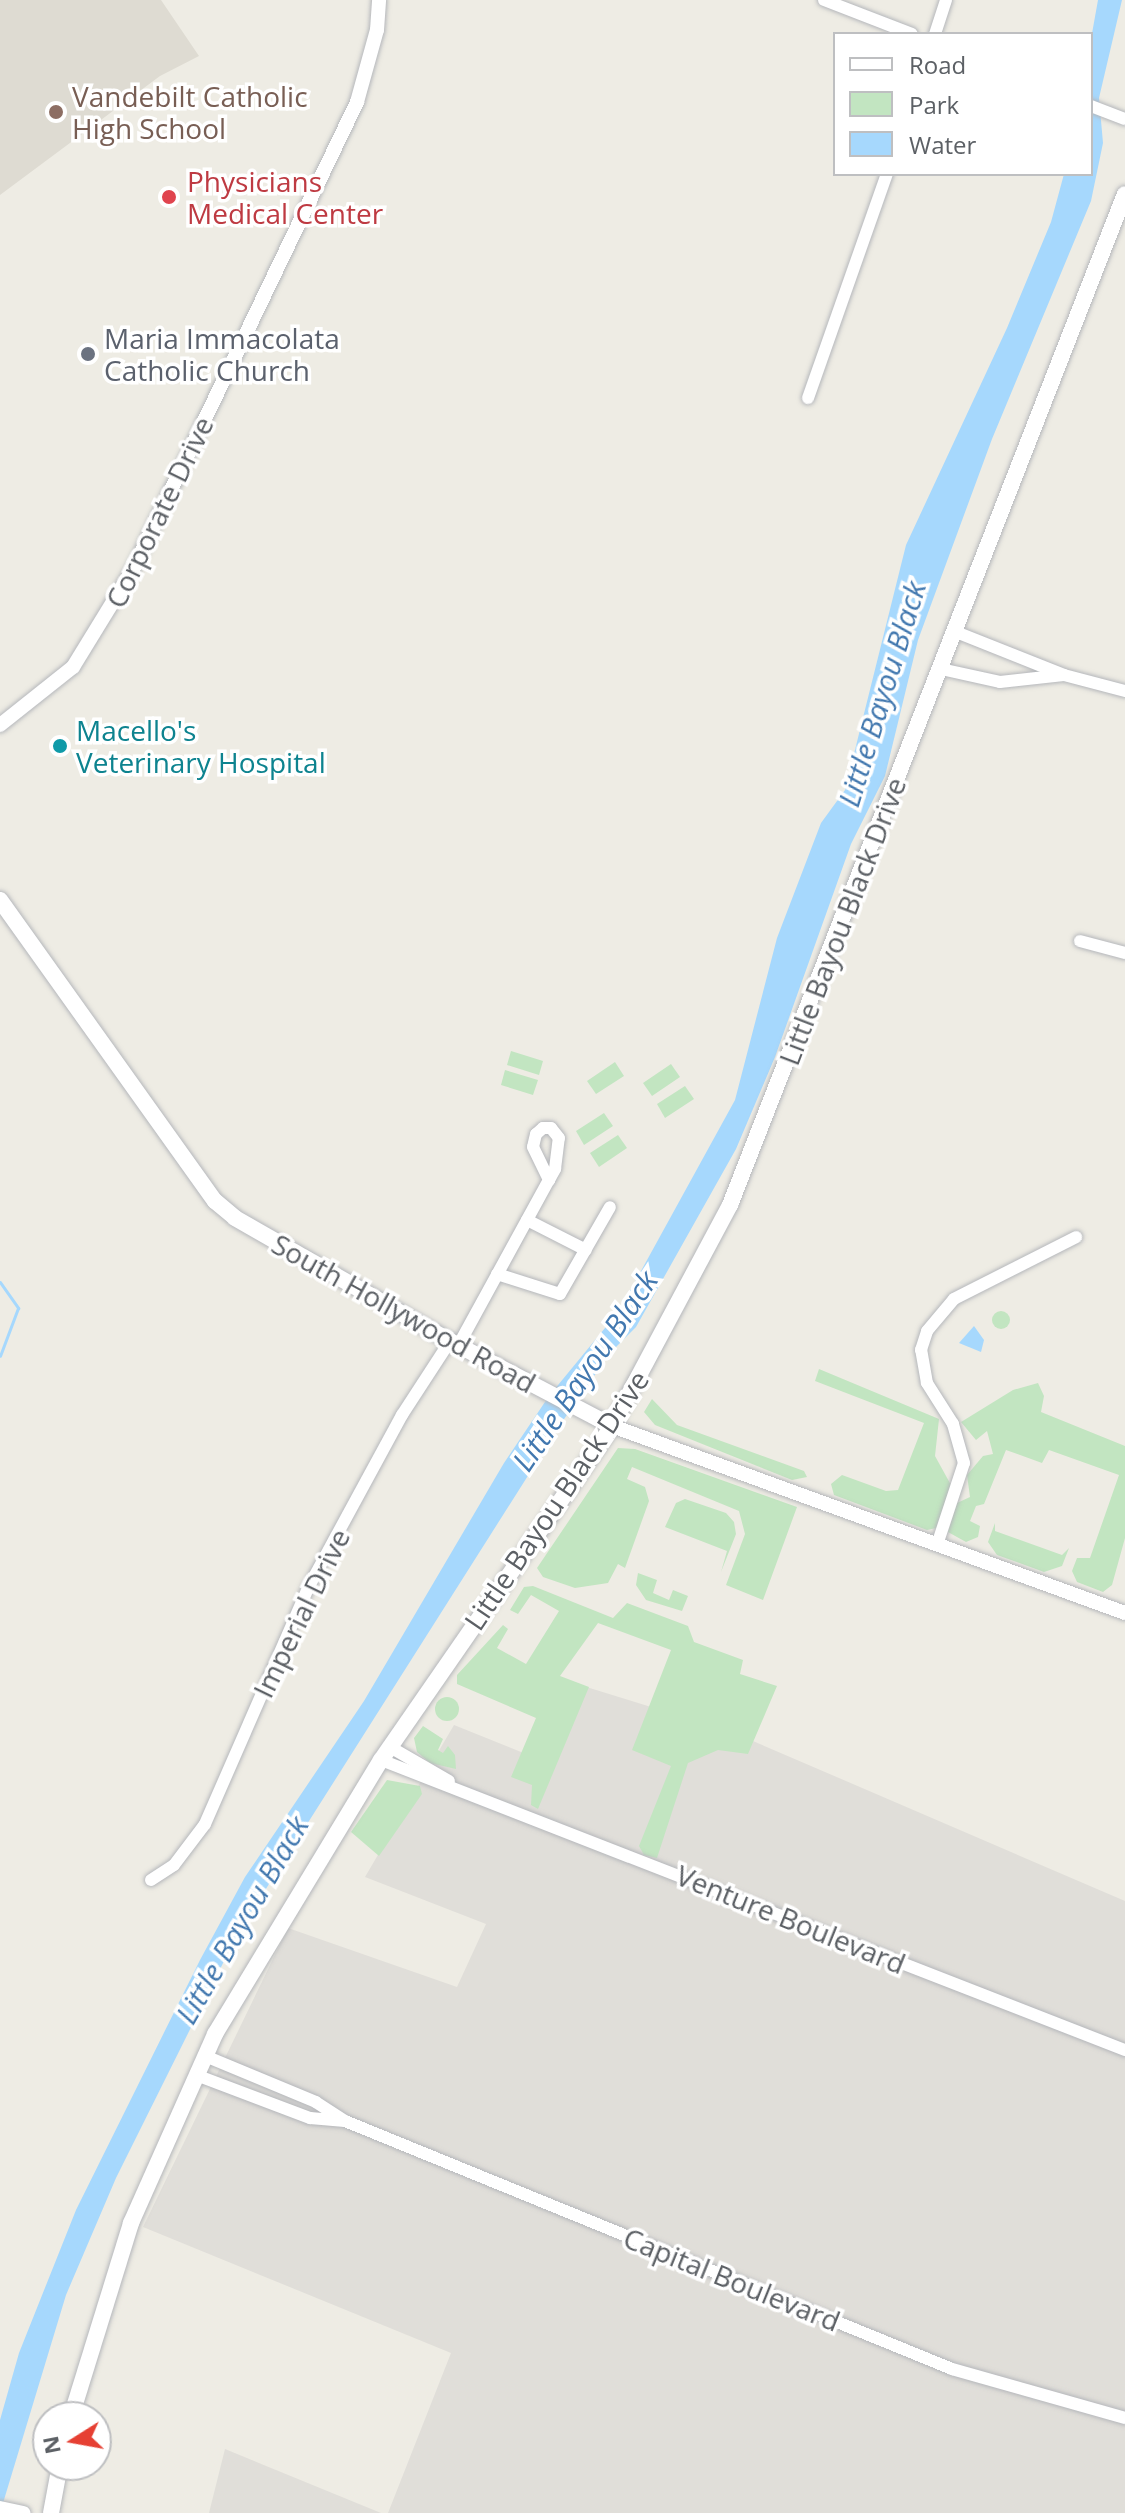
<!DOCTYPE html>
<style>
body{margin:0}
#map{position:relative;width:1125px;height:2513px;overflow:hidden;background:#eeece4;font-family:"Open Sans",sans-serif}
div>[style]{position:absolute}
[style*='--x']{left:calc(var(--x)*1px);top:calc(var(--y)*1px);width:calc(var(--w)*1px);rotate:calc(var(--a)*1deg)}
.industrial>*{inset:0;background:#e0ded9}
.education>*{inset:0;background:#dedbd2}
.green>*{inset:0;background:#c2e5c1}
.round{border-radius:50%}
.water>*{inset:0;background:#a6d8fd}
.stream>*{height:3px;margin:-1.5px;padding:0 1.5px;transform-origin:1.5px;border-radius:1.5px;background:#a6d8fd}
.roads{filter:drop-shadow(0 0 2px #b5b7bb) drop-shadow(0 0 2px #b5b7bb)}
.minor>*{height:12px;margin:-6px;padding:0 6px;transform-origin:6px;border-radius:6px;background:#fff}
.tertiary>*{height:14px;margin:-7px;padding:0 7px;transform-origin:7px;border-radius:7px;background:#fff}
.secondary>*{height:16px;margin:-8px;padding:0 8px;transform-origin:8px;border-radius:8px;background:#fff}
.dots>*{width:22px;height:22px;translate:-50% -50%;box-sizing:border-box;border:4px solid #fff;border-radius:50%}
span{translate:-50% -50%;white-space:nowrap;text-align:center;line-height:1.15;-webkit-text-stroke:7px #fff;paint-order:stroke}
.education-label{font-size:28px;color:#785e54}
.left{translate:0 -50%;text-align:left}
.health-label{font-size:28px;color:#be3a42}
.worship-label{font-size:28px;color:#5b616d}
.street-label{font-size:28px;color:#5c6065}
.culture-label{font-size:28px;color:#0d838f}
.water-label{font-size:30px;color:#4278af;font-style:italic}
.legend{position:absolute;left:833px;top:32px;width:260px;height:144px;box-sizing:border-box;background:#fff;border:2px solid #bebfc1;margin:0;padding:10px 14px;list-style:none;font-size:24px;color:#5c6065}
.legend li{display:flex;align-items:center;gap:16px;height:40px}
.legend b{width:40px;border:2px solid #bebfc1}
.north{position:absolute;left:32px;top:2401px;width:80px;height:80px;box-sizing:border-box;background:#fff;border:2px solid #bebfc1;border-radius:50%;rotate:259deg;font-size:22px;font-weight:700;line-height:32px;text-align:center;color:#5c6065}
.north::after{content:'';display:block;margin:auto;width:28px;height:36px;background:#e64033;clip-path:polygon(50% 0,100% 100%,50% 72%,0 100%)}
</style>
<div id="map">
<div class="industrial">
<i style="clip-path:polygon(580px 1685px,732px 1732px,1125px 1901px,1125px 2513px,388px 2513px,451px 2353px,143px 2227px,288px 1928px,457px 1987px,486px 1924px,365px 1877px,454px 1725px,546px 1762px)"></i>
<i style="clip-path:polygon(225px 2449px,381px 2513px,209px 2513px)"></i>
</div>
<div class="education">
<i style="clip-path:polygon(0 0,161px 0,199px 56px,160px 76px,0 195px)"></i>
</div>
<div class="green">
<i style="clip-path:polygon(511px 1051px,543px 1061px,539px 1075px,507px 1065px)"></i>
<i style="clip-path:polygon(615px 1062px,624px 1076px,596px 1094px,587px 1081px)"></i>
<i style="clip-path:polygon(671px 1064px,680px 1077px,652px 1096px,643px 1083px)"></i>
<i style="clip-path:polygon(505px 1070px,538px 1080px,533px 1095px,501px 1085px)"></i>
<i style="clip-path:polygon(685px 1086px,694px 1099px,665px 1118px,657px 1104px)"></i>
<i style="clip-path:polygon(604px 1113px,613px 1126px,584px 1145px,576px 1131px)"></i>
<i style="clip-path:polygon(618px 1135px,627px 1148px,599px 1167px,590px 1153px)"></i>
<i class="round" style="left:992px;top:1311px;width:18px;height:18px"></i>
<i style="clip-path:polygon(819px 1369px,939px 1419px,935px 1456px,951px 1485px,936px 1528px,927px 1530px,834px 1495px,831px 1484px,842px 1475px,886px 1491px,898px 1490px,924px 1423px,815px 1381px)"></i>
<i style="clip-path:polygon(1038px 1383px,1044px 1396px,1041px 1412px,1125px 1446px,1125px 1538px,1112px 1585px,1103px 1592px,1077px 1582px,1072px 1571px,1077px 1558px,1090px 1558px,1119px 1475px,1049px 1450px,1042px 1463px,1006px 1450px,984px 1504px,976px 1506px,970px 1521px,980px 1526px,978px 1537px,966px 1542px,948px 1532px,957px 1503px,970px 1497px,967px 1475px,983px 1456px,993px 1454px,987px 1431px,976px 1440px,961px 1422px,1013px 1390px)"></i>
<i style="clip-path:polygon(652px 1399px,677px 1425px,804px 1471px,807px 1477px,792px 1480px,655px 1425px,644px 1412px)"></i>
<i style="clip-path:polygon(618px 1448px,635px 1449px,797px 1507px,763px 1600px,726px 1585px,745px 1534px,739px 1511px,632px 1467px,627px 1479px,645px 1487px,649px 1501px,625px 1568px,618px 1564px,608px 1583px,575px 1588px,543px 1577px,537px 1568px)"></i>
<i style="clip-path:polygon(685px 1499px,726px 1513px,734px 1522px,736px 1534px,721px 1572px,727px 1551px,665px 1527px,676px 1503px)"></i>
<i style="clip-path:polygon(995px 1523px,995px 1531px,1062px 1555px,1069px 1548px,1062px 1566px,1044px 1572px,997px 1555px,988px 1542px)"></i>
<i style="clip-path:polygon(638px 1573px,657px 1580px,653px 1593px,669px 1600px,673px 1590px,688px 1596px,682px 1611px,646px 1600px,636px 1585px)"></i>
<i style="clip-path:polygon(533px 1586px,613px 1618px,627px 1603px,688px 1626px,694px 1642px,743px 1660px,740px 1674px,777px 1686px,748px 1754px,718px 1750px,688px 1763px,657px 1858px,644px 1855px,639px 1846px,671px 1766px,632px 1750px,671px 1650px,598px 1623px,560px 1676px,589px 1687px,538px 1809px,531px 1805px,532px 1785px,511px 1777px,536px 1718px,457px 1684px,457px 1675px,503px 1625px,508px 1629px,497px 1648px,526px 1664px,559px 1611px,531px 1595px,518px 1614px,510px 1610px,524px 1587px)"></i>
<i class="round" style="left:435px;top:1697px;width:24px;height:24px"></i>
<i style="clip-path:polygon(423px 1726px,443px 1739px,438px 1750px,443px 1753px,448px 1746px,455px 1755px,456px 1769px,430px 1763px,417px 1752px,414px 1738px)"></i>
<i style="clip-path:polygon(387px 1780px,420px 1786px,422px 1794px,379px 1856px,351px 1832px)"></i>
</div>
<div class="water">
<i style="clip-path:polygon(1098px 0,1122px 0,1099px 98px,1103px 143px,1091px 201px,992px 439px,918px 640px,885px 776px,851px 844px,775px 1057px,736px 1149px,636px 1327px,610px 1353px,562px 1422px,238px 1933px,116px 2178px,66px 2295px,0 2513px,0 2420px,19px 2353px,76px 2210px,200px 1960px,245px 1877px,364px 1701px,504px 1463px,549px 1396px,619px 1311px,735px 1100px,777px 938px,821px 823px,845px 790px,906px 545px,1007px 328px,1051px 222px,1064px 174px,1091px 174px,1091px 39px)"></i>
<i style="clip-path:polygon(974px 1326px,984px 1340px,981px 1352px,959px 1343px)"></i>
</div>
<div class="stream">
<i style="--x:0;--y:1282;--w:32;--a:55"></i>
<i style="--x:18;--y:1308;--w:51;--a:110.6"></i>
</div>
<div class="roads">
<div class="minor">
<i style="--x:824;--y:0;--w:94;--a:21.1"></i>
<i style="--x:935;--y:34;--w:36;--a:-72"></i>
<i style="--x:1091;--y:106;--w:36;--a:21"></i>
<i style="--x:808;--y:398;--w:238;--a:-70.6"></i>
<i style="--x:956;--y:632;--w:116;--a:21.7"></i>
<i style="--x:1064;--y:675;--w:63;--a:14.7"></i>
<i style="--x:941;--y:669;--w:60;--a:12.4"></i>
<i style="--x:1000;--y:682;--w:64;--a:-6.2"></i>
<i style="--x:1080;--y:941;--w:47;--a:14.9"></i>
<i style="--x:527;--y:1220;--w:66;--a:27"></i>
<i style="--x:497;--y:1274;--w:66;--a:17.6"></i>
<i style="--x:560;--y:1294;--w:100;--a:-60.1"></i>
<i style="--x:458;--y:1346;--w:189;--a:-61.3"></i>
<i style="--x:549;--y:1180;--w:13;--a:-61"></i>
<i style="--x:555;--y:1169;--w:31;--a:-83"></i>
<i style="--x:559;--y:1138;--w:13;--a:-129"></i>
<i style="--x:551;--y:1128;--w:8;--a:180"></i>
<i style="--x:543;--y:1128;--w:9;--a:139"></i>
<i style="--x:536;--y:1134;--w:13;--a:103"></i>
<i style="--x:533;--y:1147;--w:37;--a:64"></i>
<i style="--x:937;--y:1545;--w:86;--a:-71.8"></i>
<i style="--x:964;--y:1463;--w:41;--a:-105.8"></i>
<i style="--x:953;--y:1424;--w:49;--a:-122.4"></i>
<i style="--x:927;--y:1383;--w:34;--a:-100"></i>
<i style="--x:921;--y:1350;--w:20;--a:-72"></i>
<i style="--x:927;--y:1331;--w:42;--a:-49.8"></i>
<i style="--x:954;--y:1299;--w:137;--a:-26.9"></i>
<i style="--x:390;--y:1747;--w:68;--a:30"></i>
<i style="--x:381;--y:1760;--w:799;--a:21.3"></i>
<i style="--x:151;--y:1880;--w:27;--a:-33"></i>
<i style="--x:174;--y:1865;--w:51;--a:-52.9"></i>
<i style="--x:205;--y:1824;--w:257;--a:-66.4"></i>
<i style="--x:308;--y:1588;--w:197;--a:-61.5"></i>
<i style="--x:402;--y:1415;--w:88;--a:-57"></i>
<i style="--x:196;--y:2075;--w:122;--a:20.7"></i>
<i style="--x:310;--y:2118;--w:35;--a:5"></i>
<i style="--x:345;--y:2121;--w:35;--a:-147"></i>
<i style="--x:316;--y:2102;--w:120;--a:-157.5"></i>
<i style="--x:345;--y:2121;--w:656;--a:22.22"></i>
<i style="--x:952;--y:2369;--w:180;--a:15.8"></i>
</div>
<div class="tertiary">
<i style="--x:0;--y:725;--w:93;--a:-38.5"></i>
<i style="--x:73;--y:667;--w:115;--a:-58.5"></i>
<i style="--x:133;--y:569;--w:518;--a:-64.37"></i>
<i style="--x:357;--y:102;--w:75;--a:-74.5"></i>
<i style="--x:377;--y:30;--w:30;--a:-86"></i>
<i style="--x:612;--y:1426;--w:546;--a:20.03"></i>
<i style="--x:0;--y:2508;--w:24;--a:12"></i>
</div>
<div class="secondary">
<i style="--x:0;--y:900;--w:370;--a:54.5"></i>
<i style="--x:215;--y:1201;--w:26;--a:40"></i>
<i style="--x:235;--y:1218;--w:248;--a:29.8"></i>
<i style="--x:450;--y:1341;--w:183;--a:27.7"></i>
<i style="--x:71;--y:2417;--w:203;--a:-72.8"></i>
<i style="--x:131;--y:2223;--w:207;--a:-66"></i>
<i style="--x:215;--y:2034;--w:320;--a:-58.8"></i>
<i style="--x:381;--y:1760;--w:406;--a:-55.3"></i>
<i style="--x:612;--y:1426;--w:251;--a:-61.9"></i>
<i style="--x:730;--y:1205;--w:1085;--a:-68.66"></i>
<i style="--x:51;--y:2513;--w:49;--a:-79.4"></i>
</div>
</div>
<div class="dots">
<i style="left:56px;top:112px;background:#8d6e63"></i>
<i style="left:169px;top:197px;background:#e0444e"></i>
<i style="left:88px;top:354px;background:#6b7280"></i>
<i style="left:60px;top:746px;background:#0f9aa8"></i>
</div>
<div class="education-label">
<span class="left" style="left:72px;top:112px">Vandebilt Catholic<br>High School</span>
</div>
<div class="health-label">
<span class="left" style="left:187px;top:197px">Physicians<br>Medical Center</span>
</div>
<div class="worship-label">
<span class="left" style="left:104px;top:354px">Maria Immacolata<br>Catholic Church</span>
</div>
<div class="street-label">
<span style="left:159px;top:512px;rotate:-64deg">Corporate Drive</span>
<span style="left:842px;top:921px;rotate:-69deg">Little Bayou Black Drive</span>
<span style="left:404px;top:1313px;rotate:29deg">South Hollywood Road</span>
<span style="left:556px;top:1500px;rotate:-56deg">Little Bayou Black Drive</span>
<span style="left:301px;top:1613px;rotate:-64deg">Imperial Drive</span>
<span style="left:791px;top:1919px;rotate:22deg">Venture Boulevard</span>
<span style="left:732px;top:2279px;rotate:22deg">Capital Boulevard</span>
</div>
<div class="culture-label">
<span class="left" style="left:76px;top:746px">Macello's<br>Veterinary Hospital</span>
</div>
<div class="water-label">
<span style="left:882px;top:694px;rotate:-73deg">Little Bayou Black</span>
<span style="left:585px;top:1371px;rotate:-56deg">Little Bayou Black</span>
<span style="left:242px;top:1920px;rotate:-60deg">Little Bayou Black</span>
</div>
<ul class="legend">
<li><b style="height:10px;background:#fff"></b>Road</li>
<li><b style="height:22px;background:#c2e5c1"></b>Park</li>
<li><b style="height:22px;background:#a6d8fd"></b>Water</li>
</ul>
<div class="north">N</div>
</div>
